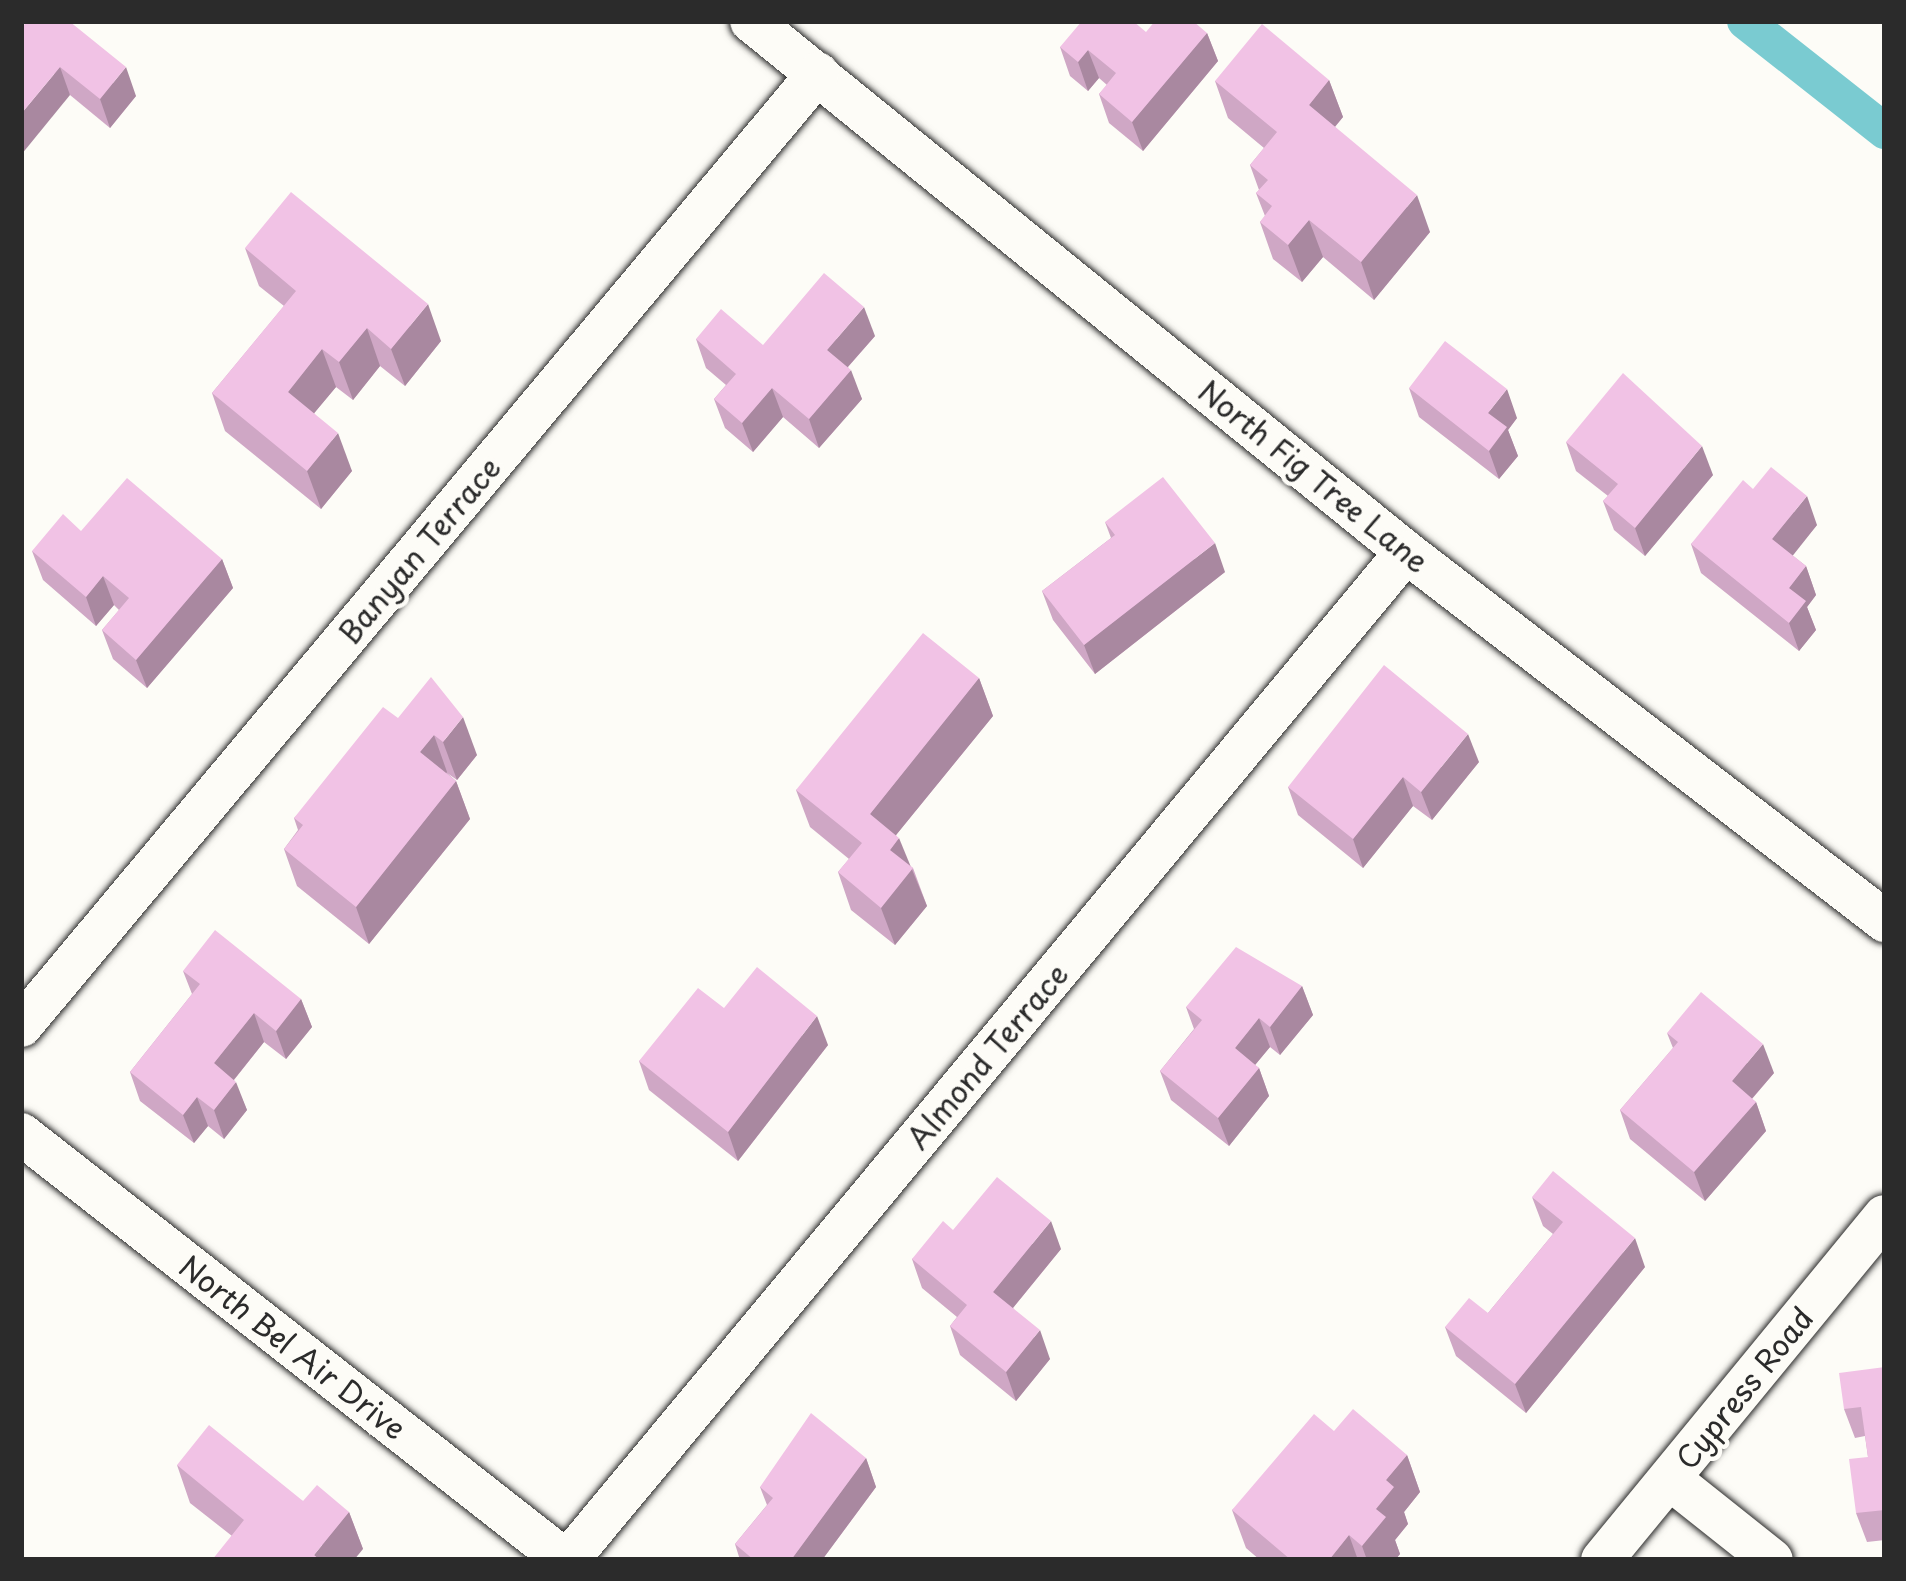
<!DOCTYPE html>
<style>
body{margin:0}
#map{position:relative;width:1906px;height:1581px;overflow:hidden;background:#fdfcf7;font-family:"Playpen Sans",sans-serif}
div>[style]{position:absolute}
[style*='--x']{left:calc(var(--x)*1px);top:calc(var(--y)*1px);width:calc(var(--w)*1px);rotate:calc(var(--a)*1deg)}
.canal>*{height:36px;margin:-18px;padding:0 18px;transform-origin:18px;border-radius:18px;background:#7acbd1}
.roads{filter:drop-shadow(0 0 3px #2b2b2b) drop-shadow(0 0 3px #2b2b2b)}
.street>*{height:42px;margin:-21px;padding:0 21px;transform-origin:21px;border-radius:21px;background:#fdfcf7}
.wall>*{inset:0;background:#cfa7c5}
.shaded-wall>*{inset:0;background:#a988a0}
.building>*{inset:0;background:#f1c2e5}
span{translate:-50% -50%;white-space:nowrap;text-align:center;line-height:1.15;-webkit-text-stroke:9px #fdfcf7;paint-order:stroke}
.street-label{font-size:30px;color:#2b2b2b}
.frame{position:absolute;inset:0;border:24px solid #2b2b2b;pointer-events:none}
</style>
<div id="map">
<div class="canal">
<i style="--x:1745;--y:21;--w:178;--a:38.2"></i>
</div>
<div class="roads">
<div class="street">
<i style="--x:751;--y:21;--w:843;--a:39.03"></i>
<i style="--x:1406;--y:552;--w:605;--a:37.61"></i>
<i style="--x:21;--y:1026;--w:1242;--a:-50.09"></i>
<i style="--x:21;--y:1134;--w:691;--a:38.06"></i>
<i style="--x:1670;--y:1479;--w:130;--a:38.5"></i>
<i style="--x:568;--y:1560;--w:1311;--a:-50.26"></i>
<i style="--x:1602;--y:1560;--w:445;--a:-50.6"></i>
</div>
</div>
<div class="wall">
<i style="clip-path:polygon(21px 29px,136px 96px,110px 128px,70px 95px)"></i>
<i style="clip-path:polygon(1146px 32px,1207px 33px,1218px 61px,1143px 151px,1109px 123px,1099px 94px,1107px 85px,1099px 78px,1088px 91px,1070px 76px,1060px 47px)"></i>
<i style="clip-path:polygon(1329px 80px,1343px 117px,1335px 127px,1430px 232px,1374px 300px,1323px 257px,1302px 282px,1273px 259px,1260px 222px,1265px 216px,1256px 193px,1259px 190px,1250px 165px,1264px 148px,1228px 118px,1215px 81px)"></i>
<i style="clip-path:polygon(245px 248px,441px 341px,405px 386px,380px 366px,353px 400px,336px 387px,314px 413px,352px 471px,321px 509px,225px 431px,212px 393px,284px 306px,259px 286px)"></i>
<i style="clip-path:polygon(875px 336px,848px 367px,862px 399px,819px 448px,783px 417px,753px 452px,725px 428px,714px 399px,726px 385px,706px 368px,696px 339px,763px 345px)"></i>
<i style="clip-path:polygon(1409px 388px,1517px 418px,1508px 430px,1518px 456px,1499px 479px,1419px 417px)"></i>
<i style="clip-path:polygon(1566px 442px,1713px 475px,1645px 556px,1614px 530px,1603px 501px,1608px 496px,1576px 471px)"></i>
<i style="clip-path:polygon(1753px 489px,1817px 525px,1792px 555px,1806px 566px,1816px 595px,1807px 607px,1816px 630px,1799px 651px,1701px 573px,1691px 544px)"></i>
<i style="clip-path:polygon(1105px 522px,1225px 572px,1095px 674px,1053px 620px,1042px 591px,1111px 538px)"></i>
<i style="clip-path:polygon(32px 551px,222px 559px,233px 588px,147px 688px,113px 659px,102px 630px,119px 610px,114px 605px,96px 626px,43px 580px)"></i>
<i style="clip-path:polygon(979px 678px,993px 716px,896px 835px,909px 865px,913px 868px,927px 906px,895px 945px,851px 910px,838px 872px,849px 859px,810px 827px,796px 790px)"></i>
<i style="clip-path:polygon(398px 718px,477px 755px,457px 780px,447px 773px,456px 781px,470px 819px,369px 944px,297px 886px,284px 849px,298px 830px,294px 818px)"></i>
<i style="clip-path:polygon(1479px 762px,1432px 820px,1413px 806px,1363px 868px,1298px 815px,1288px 787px)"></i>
<i style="clip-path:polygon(183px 971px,301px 999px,312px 1027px,286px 1059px,264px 1042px,234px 1080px,247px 1110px,224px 1139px,208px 1126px,194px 1143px,140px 1101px,130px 1072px,192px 994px)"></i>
<i style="clip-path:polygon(1302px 986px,1313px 1015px,1280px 1055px,1270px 1047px,1255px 1065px,1259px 1068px,1269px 1096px,1229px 1146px,1171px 1100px,1160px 1071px,1194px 1029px,1186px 1007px)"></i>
<i style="clip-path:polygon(724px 1008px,828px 1045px,738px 1161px,649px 1090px,639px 1061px)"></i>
<i style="clip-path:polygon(1667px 1033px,1774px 1073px,1752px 1099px,1756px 1102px,1766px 1131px,1705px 1201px,1630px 1139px,1620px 1110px,1673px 1048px)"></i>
<i style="clip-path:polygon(1532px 1197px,1645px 1267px,1526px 1413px,1456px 1356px,1445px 1327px,1488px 1313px,1553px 1234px,1543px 1226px)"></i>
<i style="clip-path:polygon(953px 1230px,1061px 1249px,1013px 1308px,1050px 1359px,1016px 1401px,960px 1355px,950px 1326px,957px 1317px,922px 1288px,912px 1259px)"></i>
<i style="clip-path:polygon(1885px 1367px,1885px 1540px,1867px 1542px,1856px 1513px,1868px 1457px,1865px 1436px,1855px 1438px,1844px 1409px)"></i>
<i style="clip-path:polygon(1334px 1431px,1407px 1455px,1420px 1492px,1404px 1512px,1408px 1524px,1395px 1540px,1400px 1554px,1395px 1560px,1260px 1560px,1246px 1548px,1232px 1510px)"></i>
<i style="clip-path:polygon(866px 1458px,876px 1487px,822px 1560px,740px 1560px,735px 1544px,767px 1505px,760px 1487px)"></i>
<i style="clip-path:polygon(177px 1465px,303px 1501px,349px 1512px,363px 1549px,232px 1536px,190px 1503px)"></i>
</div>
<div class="shaded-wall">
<i style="clip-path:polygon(1207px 33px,1218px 61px,1143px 151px,1132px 122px)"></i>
<i style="clip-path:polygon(1088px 50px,1099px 78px,1088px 91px,1078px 62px)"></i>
<i style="clip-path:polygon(60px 67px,70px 95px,21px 155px,21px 114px)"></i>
<i style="clip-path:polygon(126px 67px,136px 96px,110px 128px,100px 99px)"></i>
<i style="clip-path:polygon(1329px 80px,1343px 117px,1322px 142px,1309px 105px)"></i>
<i style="clip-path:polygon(1417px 195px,1430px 232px,1374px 300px,1361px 262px)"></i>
<i style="clip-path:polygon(1309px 220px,1323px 257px,1302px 282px,1288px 245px)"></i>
<i style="clip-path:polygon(428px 304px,441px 341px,405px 386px,391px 349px)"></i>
<i style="clip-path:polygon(864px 307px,875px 336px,838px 378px,827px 350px)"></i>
<i style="clip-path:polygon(367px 328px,380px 366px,353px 400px,339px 362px)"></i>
<i style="clip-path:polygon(322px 349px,336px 387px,301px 429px,288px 392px)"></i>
<i style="clip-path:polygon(851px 370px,862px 399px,819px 448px,809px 419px)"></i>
<i style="clip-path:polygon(772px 388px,783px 417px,753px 452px,742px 423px)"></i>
<i style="clip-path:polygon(1507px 389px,1517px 418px,1508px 430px,1518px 456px,1499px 479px,1489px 451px,1488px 413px)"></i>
<i style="clip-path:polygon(338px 433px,352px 471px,321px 509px,307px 471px)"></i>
<i style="clip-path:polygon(1702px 446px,1713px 475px,1645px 556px,1635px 528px)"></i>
<i style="clip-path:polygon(1807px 496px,1817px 525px,1783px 568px,1772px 539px)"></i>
<i style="clip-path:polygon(1215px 543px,1225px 572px,1095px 674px,1084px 645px)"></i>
<i style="clip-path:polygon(222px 559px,233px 588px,147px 688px,136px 660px)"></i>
<i style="clip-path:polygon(1806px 566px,1816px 595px,1807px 607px,1816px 630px,1799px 651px,1789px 623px,1789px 588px)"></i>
<i style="clip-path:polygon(103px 576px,114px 605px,96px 626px,86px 597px)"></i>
<i style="clip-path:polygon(979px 678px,993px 716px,883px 851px,870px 814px)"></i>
<i style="clip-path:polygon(463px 717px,477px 755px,457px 780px,443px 742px)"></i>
<i style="clip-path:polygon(1468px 734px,1479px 762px,1432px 820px,1421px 792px)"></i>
<i style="clip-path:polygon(434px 735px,447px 772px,434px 790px,420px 752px)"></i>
<i style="clip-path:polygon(1403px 777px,1413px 806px,1363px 868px,1353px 839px)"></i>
<i style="clip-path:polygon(456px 781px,470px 819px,369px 944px,356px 907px)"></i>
<i style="clip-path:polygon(899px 838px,927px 906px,895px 945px,881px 908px,890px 850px)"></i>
<i style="clip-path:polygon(1302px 986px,1313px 1015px,1280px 1055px,1270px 1027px)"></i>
<i style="clip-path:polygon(301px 999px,312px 1027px,286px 1059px,276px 1031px)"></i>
<i style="clip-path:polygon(254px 1013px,264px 1042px,224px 1092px,214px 1063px)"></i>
<i style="clip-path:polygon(817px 1016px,828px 1045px,738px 1161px,728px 1132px)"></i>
<i style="clip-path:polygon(1259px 1018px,1270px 1047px,1245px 1077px,1235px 1048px)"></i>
<i style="clip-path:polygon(1763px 1044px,1774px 1073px,1742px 1110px,1732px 1081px)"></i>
<i style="clip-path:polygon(1259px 1068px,1269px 1096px,1229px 1146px,1218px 1118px)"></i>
<i style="clip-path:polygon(236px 1082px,247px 1110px,224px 1139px,214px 1110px)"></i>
<i style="clip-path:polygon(197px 1097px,208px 1126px,194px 1143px,183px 1115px)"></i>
<i style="clip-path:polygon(1756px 1102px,1766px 1131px,1705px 1201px,1694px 1172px)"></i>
<i style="clip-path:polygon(1051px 1221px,1061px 1249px,1003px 1320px,993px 1292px)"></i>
<i style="clip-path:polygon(1635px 1238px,1645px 1267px,1526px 1413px,1515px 1384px)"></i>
<i style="clip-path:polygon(1040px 1330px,1050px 1359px,1016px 1401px,1006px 1372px)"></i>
<i style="clip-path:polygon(1407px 1455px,1420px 1492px,1404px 1512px,1408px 1524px,1395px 1540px,1400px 1554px,1395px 1560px,1367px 1560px,1362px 1546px,1386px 1480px)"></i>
<i style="clip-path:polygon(866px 1458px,876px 1487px,822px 1560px,791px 1560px)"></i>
<i style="clip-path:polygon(349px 1512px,363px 1549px,354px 1560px,316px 1560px,314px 1555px)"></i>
<i style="clip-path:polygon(1349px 1535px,1358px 1560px,1329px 1560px)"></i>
</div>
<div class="building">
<i style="clip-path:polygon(27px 21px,69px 21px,126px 67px,100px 99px,60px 67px,21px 114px,21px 29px)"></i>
<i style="clip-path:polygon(1082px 21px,1133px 21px,1146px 32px,1155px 21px,1193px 21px,1207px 33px,1132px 122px,1099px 94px,1116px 73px,1088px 50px,1078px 62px,1060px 47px)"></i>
<i style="clip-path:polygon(1262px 24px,1329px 80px,1309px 105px,1417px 195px,1361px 262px,1309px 220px,1288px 245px,1260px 222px,1272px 206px,1256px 193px,1268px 180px,1250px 165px,1277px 132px,1215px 81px)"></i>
<i style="clip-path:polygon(291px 192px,428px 304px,391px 349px,367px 328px,339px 362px,322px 349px,288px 392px,338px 433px,307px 471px,212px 393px,296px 291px,245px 248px)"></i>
<i style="clip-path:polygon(824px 273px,864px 307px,827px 350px,851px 370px,809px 419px,772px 388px,742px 423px,714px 399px,736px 374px,696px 339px,721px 309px,763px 345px)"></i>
<i style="clip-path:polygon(1445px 341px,1507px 389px,1488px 413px,1507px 427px,1489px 451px,1409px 388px)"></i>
<i style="clip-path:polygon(1623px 373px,1702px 446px,1635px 528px,1603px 501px,1618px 484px,1566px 442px)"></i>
<i style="clip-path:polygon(1771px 467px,1807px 496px,1772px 539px,1806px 566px,1789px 588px,1806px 601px,1789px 623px,1691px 544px,1743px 480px,1753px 489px)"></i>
<i style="clip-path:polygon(1163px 477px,1215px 543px,1084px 645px,1042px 591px,1115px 535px,1105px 522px)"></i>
<i style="clip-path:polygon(127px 478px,222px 559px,136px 660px,102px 630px,129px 598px,103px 576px,86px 597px,32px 551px,63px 514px,81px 531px)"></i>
<i style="clip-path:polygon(923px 633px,979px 678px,870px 814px,899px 838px,890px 850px,913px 868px,881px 908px,838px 872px,862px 843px,796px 790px)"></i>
<i style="clip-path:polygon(1384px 665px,1468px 734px,1421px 792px,1403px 777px,1353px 839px,1288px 787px)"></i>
<i style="clip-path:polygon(431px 677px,463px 717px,443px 742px,434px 735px,420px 752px,456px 781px,356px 907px,284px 849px,303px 825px,294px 818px,383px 707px,398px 718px)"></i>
<i style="clip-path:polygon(215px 930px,301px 999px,276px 1031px,254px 1013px,214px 1063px,236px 1082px,214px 1110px,197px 1097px,183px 1115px,130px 1072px,200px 984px,183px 971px)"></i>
<i style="clip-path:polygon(1236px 947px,1302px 986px,1270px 1027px,1259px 1018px,1235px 1048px,1259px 1068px,1218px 1118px,1160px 1071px,1202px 1020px,1186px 1007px)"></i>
<i style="clip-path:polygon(757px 967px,817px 1016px,728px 1132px,639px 1061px,698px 988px,724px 1008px)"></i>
<i style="clip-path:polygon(1701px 992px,1763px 1044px,1732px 1081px,1756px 1102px,1694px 1172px,1620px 1110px,1678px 1042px,1667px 1033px)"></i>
<i style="clip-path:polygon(1553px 1171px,1635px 1238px,1515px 1384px,1445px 1327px,1469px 1298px,1488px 1313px,1563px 1222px,1532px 1197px)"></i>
<i style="clip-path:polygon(997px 1177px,1051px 1221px,993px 1292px,1040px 1330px,1006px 1372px,950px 1326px,967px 1305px,912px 1259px,943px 1221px,953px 1230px)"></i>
<i style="clip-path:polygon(1885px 1367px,1885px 1510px,1856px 1513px,1849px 1459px,1868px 1457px,1861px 1407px,1844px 1409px,1839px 1373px)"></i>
<i style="clip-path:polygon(1353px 1409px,1407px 1455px,1386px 1480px,1394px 1487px,1376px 1509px,1386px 1517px,1362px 1546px,1349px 1535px,1329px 1560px,1291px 1560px,1232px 1510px,1314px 1414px,1334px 1431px)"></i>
<i style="clip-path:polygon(811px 1413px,866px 1458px,791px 1560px,754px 1560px,735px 1544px,773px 1498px,760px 1487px)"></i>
<i style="clip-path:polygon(209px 1425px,303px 1501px,317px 1485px,349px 1512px,314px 1555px,320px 1560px,212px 1560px,244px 1520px,177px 1465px)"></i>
</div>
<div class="street-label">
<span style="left:1314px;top:476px;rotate:39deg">North Fig Tree Lane</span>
<span style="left:419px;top:550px;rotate:-50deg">Banyan Terrace</span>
<span style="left:987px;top:1056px;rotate:-50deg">Almond Terrace</span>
<span style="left:293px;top:1347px;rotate:38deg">North Bel Air Drive</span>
<span style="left:1744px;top:1388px;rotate:-51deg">Cypress Road</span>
</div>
<div class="frame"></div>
</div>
